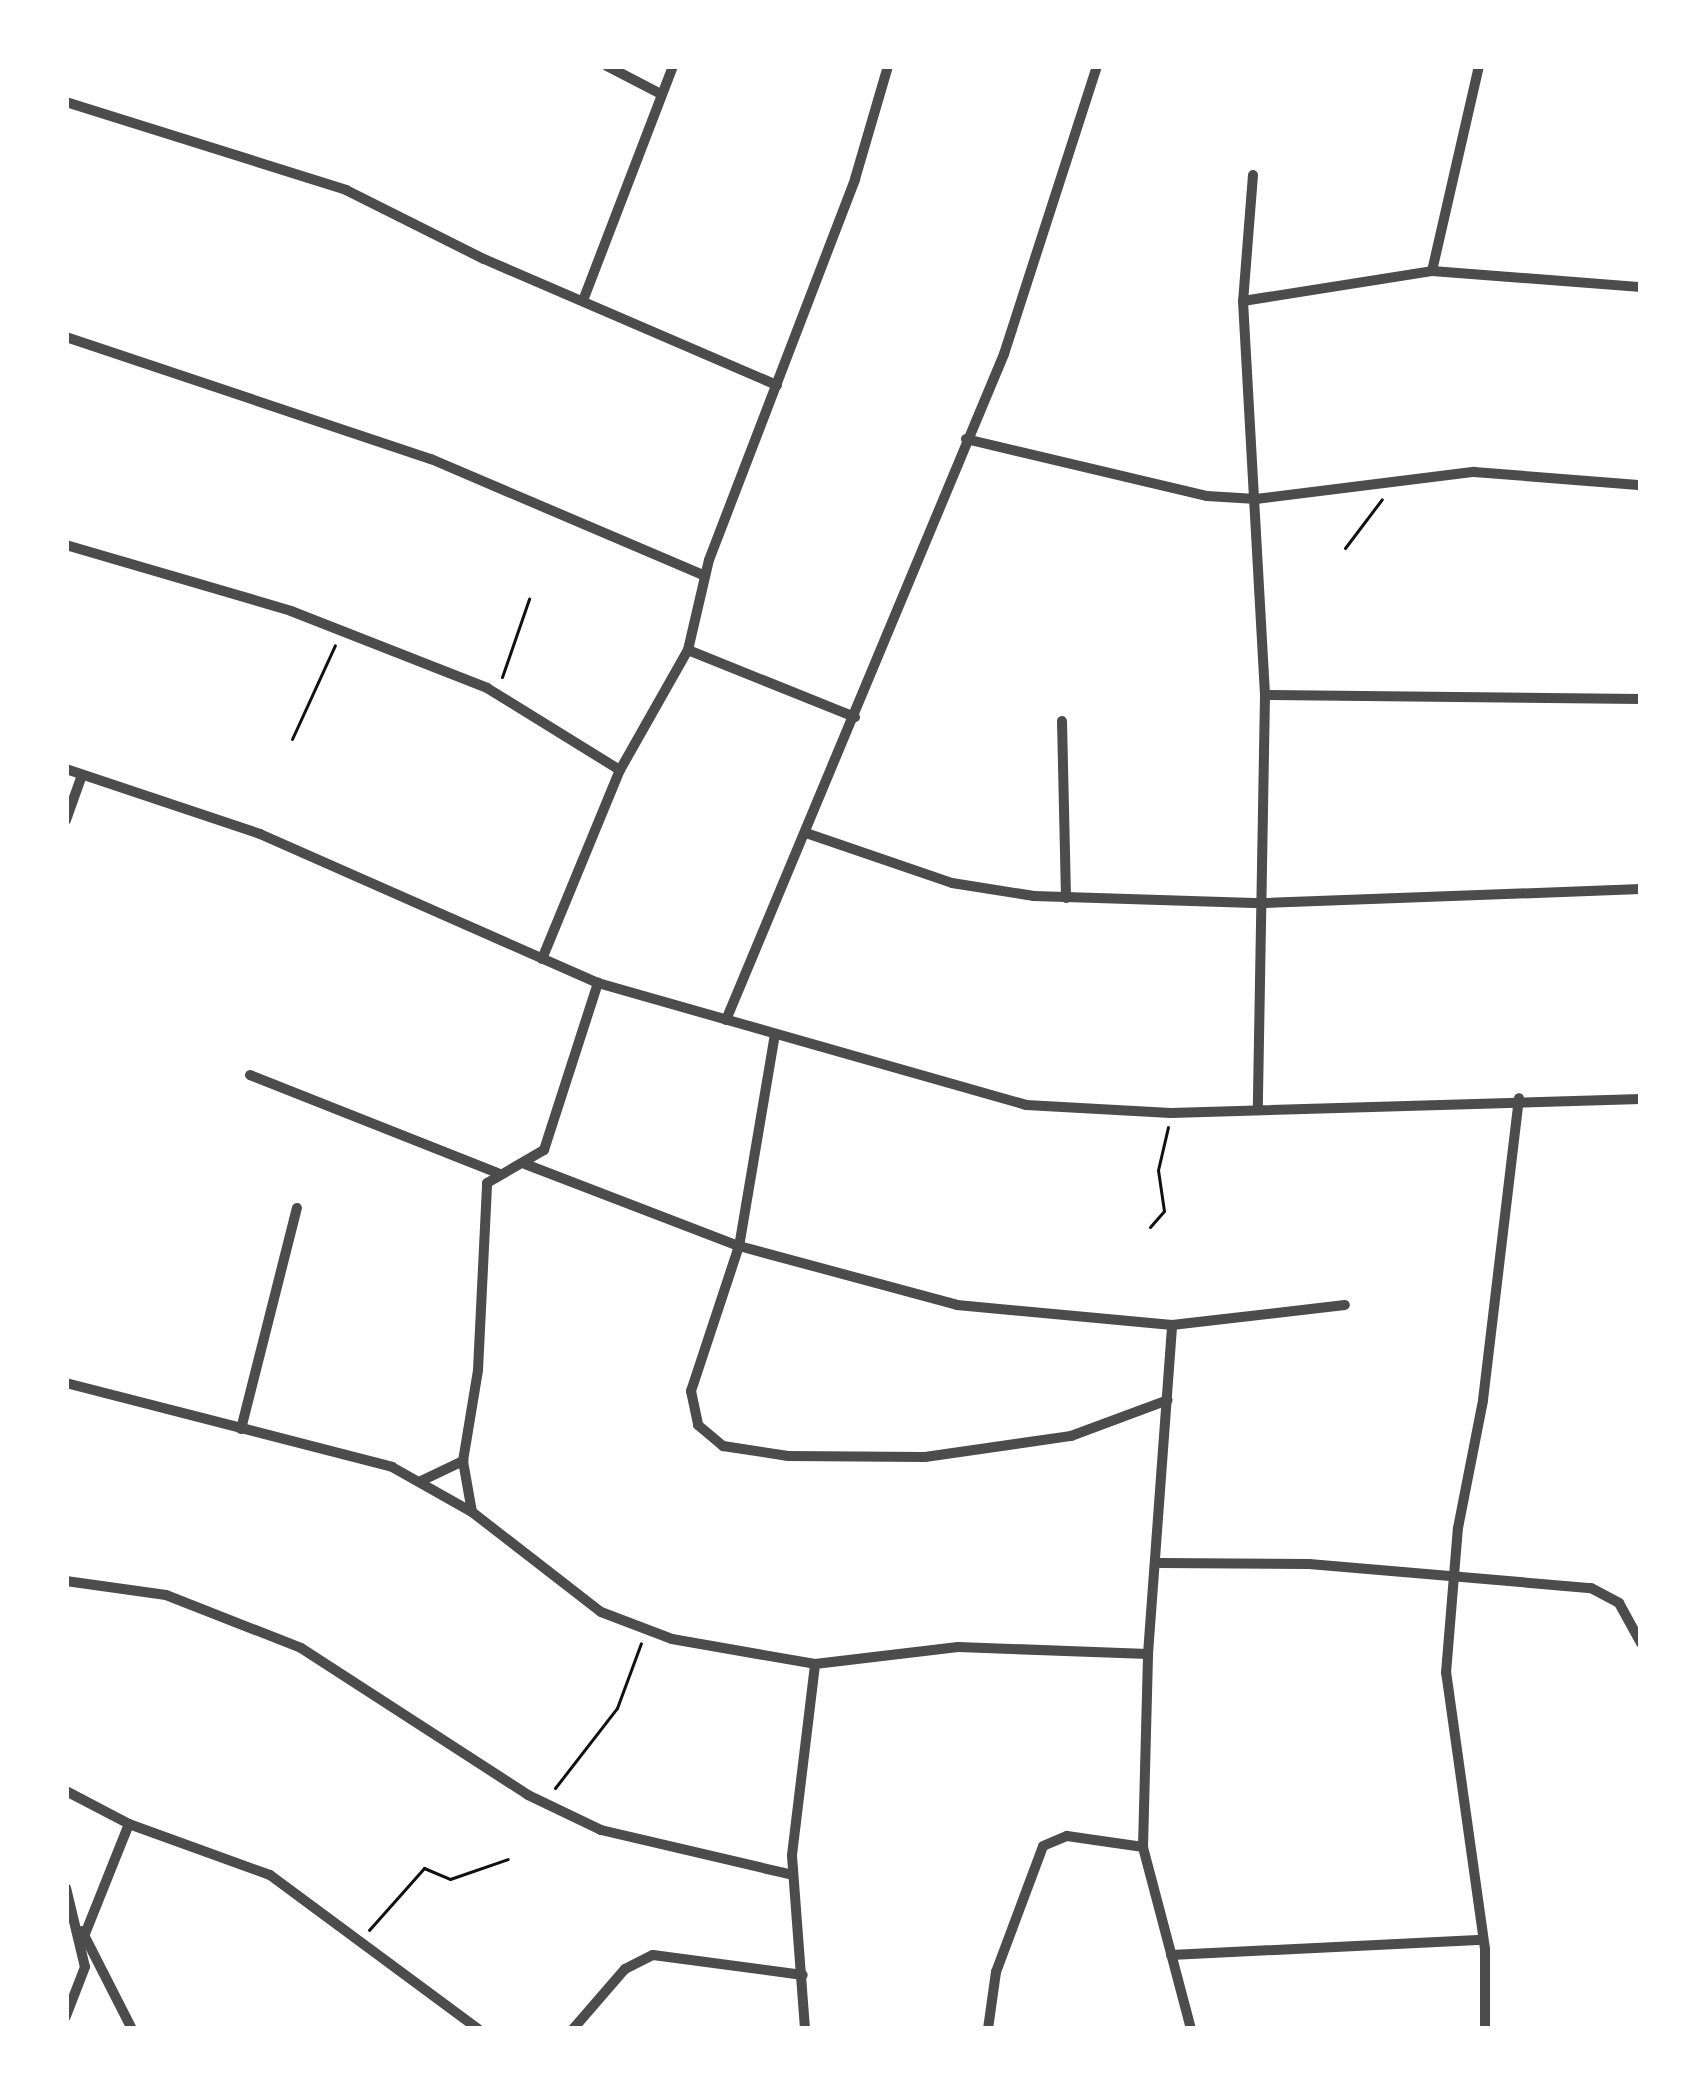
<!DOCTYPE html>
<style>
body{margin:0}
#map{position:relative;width:1707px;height:2095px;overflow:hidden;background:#fff;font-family:Karla,sans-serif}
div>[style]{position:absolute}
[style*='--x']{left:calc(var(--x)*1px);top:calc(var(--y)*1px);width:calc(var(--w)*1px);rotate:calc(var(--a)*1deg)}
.path>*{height:3px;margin:-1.5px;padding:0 1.5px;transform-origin:1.5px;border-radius:1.5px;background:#111}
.minor>*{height:10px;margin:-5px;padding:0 5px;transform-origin:5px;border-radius:5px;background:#4c4c4c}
span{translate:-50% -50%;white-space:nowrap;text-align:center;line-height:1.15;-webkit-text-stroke:9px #fff;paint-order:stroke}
.frame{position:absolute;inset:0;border:69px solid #fff;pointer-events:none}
</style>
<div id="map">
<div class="path">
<i style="--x:1345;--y:548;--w:61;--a:-52.9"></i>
<i style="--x:502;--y:677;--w:83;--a:-70.9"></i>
<i style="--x:292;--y:739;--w:103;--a:-65.4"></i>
<i style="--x:1150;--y:1227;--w:21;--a:-49"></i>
<i style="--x:1164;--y:1211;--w:41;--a:-98.3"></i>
<i style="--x:1158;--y:1170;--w:44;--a:-76.9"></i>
<i style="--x:555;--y:1788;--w:101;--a:-52.2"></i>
<i style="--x:617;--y:1708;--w:69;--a:-69.7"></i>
<i style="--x:369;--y:1930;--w:83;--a:-48.4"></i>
<i style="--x:424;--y:1868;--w:28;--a:23"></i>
<i style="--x:450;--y:1879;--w:61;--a:-19"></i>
</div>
<div class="minor">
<i style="--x:607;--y:66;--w:61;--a:27.4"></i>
<i style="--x:66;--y:102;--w:294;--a:17.4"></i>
<i style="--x:346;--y:190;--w:154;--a:26.6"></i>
<i style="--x:484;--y:259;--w:319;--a:23.3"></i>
<i style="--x:1253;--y:175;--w:126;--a:94.5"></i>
<i style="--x:1243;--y:301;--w:395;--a:86.8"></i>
<i style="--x:1265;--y:695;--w:412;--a:91"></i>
<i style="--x:1432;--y:271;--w:210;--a:-77.1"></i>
<i style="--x:584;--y:298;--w:248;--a:-69"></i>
<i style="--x:1243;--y:301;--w:191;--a:-9"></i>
<i style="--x:1432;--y:271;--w:210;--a:4.4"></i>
<i style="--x:66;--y:337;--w:385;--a:18.5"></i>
<i style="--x:431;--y:459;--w:298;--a:23.1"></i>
<i style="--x:966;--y:439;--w:248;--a:13.3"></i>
<i style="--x:1207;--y:496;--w:49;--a:3.5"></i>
<i style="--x:1256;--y:499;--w:220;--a:-7.1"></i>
<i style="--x:1474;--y:472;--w:168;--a:4.5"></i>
<i style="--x:66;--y:545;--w:234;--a:16.3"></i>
<i style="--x:291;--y:611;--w:211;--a:21.4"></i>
<i style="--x:487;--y:688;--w:156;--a:31.7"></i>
<i style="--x:688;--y:650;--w:180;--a:21.9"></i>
<i style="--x:1265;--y:695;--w:376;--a:0.6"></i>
<i style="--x:1062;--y:721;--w:177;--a:88.7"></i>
<i style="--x:66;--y:769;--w:205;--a:18.5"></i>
<i style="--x:260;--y:834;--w:369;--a:23.8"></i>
<i style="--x:598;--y:983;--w:445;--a:15.9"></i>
<i style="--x:1026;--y:1105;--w:145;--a:3.2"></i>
<i style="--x:1171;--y:1113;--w:470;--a:-1.7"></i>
<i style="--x:66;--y:820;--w:48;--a:-70.4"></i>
<i style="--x:806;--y:833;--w:154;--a:18.9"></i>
<i style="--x:952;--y:883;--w:83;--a:9"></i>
<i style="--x:1034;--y:896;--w:228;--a:1.8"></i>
<i style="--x:1262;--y:903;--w:379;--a:-2.1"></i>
<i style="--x:542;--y:959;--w:204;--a:-67.6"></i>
<i style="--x:620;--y:770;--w:138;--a:-60.5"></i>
<i style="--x:688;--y:650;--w:92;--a:-76.9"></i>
<i style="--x:709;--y:560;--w:408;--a:-69"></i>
<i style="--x:855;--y:179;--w:118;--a:-73.7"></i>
<i style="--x:726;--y:1020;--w:722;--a:-67.34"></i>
<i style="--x:1004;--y:354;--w:303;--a:-72.1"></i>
<i style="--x:775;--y:1034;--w:215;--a:99.6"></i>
<i style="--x:739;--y:1246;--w:226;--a:15.1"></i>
<i style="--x:957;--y:1305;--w:216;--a:5.3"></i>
<i style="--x:250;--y:1075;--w:266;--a:21.6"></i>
<i style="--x:525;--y:1164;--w:229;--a:21"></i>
<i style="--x:739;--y:1246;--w:153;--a:108.3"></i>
<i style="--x:691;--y:1391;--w:35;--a:78"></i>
<i style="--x:698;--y:1425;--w:33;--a:40"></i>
<i style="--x:723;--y:1446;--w:66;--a:8.7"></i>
<i style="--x:788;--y:1456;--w:137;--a:0.4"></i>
<i style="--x:925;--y:1457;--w:148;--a:-8.2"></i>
<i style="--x:1071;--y:1436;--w:103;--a:-20.4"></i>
<i style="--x:66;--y:1383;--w:337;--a:14.4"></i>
<i style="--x:392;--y:1467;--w:92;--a:29.4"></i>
<i style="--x:472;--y:1512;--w:163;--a:37.8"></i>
<i style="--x:601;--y:1612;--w:76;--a:20.8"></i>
<i style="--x:672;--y:1639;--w:145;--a:9.9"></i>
<i style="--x:241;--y:1429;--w:228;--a:-75.8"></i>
<i style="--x:421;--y:1481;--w:47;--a:-25.5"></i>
<i style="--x:472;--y:1512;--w:52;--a:-100"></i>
<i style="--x:463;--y:1461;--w:92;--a:-80.6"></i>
<i style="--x:478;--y:1370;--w:187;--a:-87.2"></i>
<i style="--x:487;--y:1183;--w:66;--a:-30.1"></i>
<i style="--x:544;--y:1150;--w:176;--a:-72.1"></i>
<i style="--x:1160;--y:1563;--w:149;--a:0.4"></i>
<i style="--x:1309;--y:1564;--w:283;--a:4.9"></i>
<i style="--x:1591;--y:1588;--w:32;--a:28"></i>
<i style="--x:1619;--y:1603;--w:46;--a:61.2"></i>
<i style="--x:66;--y:1581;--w:101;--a:8"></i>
<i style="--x:166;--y:1595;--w:145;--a:21.4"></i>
<i style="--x:301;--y:1648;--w:270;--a:32.9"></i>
<i style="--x:528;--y:1795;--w:81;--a:25.6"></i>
<i style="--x:601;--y:1830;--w:197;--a:13.2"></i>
<i style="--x:66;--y:1791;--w:71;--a:27.6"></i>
<i style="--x:129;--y:1824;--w:150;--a:19.9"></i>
<i style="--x:270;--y:1875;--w:259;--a:36.5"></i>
<i style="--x:66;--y:1888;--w:81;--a:76.5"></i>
<i style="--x:85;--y:1967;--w:53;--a:111.2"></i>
<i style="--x:82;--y:1931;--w:110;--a:63"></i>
<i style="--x:85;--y:1934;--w:118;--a:-68.2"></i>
<i style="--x:1171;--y:1955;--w:312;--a:-2.8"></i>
<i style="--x:573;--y:2029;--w:79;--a:-49.1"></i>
<i style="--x:625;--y:1969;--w:31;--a:-27"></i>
<i style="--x:653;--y:1955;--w:151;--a:7.6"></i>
<i style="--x:805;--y:2029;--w:174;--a:-94.3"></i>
<i style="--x:792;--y:1855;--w:192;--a:-83.1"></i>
<i style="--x:815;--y:1664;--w:144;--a:-6.8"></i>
<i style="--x:958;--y:1647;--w:190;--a:2.1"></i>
<i style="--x:988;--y:2029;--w:58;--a:-82"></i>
<i style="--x:996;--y:1972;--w:134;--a:-69.5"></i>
<i style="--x:1043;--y:1846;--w:26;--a:-23"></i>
<i style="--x:1067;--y:1836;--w:77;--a:8.2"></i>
<i style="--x:1191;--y:2029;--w:188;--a:-104.8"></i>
<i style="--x:1143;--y:1847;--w:193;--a:-88.5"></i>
<i style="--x:1148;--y:1654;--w:330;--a:-85.8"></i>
<i style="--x:1172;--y:1325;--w:174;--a:-6.6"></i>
<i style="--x:1485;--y:2029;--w:80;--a:-90"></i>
<i style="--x:1485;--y:1949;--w:279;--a:-98"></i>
<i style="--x:1446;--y:1673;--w:145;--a:-85.3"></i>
<i style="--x:1458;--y:1528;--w:130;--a:-78.9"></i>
<i style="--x:1483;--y:1400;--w:304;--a:-83.2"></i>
</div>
<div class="frame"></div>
</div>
